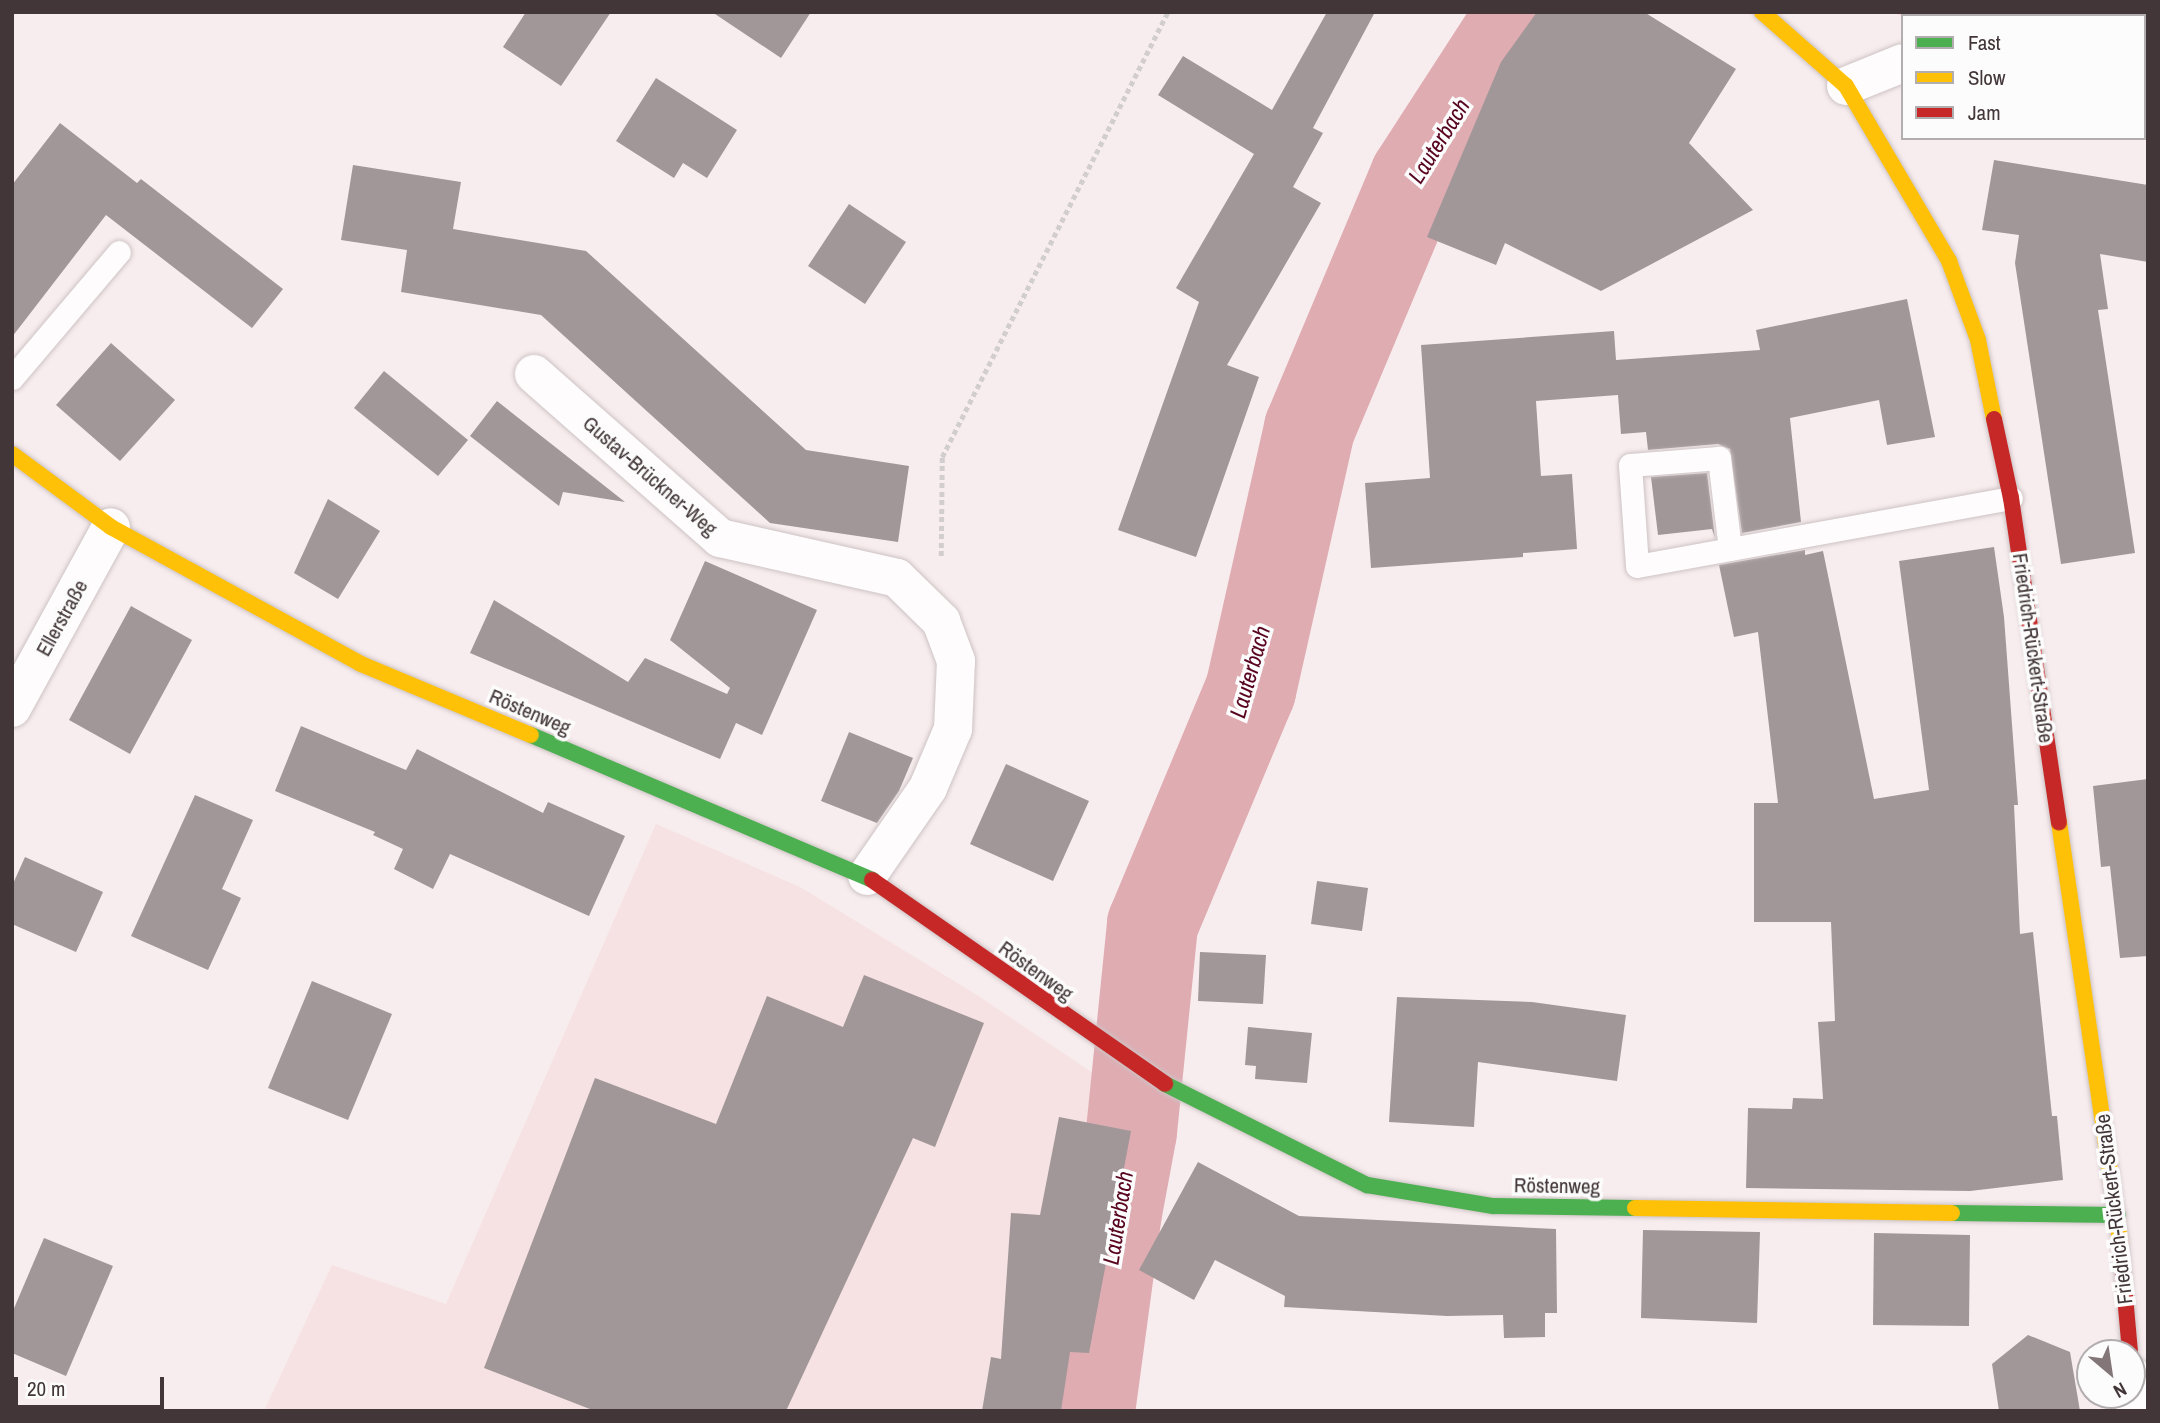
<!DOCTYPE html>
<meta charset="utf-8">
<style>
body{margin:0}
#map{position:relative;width:2160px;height:1423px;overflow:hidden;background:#f8edee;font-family:"Archivo Narrow",sans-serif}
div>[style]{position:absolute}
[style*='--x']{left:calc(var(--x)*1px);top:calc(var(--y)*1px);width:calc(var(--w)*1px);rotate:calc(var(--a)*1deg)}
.built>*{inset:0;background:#f6e1e3}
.green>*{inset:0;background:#f8d8db}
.river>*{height:91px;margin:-45.5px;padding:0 45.5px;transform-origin:45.5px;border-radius:45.5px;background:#dfacb2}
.building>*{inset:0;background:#a19798}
.path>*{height:4.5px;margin-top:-2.25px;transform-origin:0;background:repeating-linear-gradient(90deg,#d2cecf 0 5px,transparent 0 8.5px)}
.roads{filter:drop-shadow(0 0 2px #cdc3c4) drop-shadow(0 0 2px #cdc3c4)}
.lane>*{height:23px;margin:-11.5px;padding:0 11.5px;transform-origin:11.5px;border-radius:11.5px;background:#fefcfc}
.street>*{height:38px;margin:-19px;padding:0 19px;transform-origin:19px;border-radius:19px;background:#fefcfc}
.fast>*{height:16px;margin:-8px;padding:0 8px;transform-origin:8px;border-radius:8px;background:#4caf50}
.slow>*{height:16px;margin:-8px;padding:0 8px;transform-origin:8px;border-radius:8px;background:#ffc107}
.jam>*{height:16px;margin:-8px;padding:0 8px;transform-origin:8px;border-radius:8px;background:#c62828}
span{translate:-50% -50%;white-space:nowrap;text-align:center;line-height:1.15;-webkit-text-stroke:7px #fcfcfc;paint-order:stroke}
.street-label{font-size:21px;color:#423638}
.water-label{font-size:23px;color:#58041f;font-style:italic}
.frame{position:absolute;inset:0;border:14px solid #423638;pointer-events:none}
.legend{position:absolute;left:1901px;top:14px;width:245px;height:126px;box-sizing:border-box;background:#fcfcfc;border:2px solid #b2adae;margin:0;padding:9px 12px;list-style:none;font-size:21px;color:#423638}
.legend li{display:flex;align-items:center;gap:14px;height:35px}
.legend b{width:35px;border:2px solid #b2adae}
.north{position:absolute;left:2076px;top:1339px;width:70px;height:70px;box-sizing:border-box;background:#fcfcfc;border:2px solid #b2adae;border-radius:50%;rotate:151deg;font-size:19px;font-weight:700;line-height:28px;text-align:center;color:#423638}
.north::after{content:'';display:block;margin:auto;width:24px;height:32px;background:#827678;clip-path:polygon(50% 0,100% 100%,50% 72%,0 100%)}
.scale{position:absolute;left:14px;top:1377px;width:150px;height:32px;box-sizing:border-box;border:4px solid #423638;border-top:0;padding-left:9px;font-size:21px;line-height:24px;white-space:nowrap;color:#423638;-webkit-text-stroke:5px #fcfcfc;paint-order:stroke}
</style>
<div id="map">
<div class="built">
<i style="clip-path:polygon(656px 824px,800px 887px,977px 995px,1170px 1125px,1129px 1411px,264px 1411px,332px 1265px,446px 1304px)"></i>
</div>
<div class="green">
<i style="clip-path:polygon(1893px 12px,2085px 12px,2084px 16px,1903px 17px)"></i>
</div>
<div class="river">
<i style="--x:1089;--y:1411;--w:201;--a:-82.3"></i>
<i style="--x:1116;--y:1212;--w:82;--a:-79.5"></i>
<i style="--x:1131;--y:1131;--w:208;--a:-84.2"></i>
<i style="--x:1152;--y:924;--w:254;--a:-67.3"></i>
<i style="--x:1250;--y:690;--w:269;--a:-77.3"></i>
<i style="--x:1309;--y:428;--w:273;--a:-67.2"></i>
<i style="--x:1415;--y:176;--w:195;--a:-57.1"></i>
</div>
<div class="building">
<i style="clip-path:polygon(526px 12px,611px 12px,561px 86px,503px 47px)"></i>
<i style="clip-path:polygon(712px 12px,811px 12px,781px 58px)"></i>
<i style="clip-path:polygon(1327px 12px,1375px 12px,1313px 128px,1323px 133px,1293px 187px,1321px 203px,1227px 365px,1259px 377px,1196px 557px,1118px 530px,1199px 302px,1176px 288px,1254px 154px,1158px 95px,1183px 56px,1272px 110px)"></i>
<i style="clip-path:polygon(1537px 12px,1644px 12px,1736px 69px,1689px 143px,1753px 210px,1601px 291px,1505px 243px,1496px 265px,1427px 237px,1501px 62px)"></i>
<i style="clip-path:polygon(656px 78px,737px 130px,707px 178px,683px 163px,674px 178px,616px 141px)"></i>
<i style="clip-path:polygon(60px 123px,137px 183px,141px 179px,283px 289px,252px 328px,106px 215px,12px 337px,12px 185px)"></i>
<i style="clip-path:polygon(1994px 160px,2148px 185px,2148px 262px,2100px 254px,2108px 309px,2098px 310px,2135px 553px,2061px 564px,2015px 263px,2019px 235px,1982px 230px)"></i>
<i style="clip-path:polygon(353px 165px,461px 182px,453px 229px,586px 251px,806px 450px,909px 466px,898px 542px,770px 523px,541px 315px,401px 292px,407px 250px,341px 240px)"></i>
<i style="clip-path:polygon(849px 204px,906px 242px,865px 304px,808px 266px)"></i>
<i style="clip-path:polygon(1907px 299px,1935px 437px,1887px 445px,1879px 400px,1790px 418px,1801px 522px,1742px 533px,1730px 449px,1718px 444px,1648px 450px,1646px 432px,1621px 434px,1618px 395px,1536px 401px,1541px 476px,1572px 474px,1577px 549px,1523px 553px,1523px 557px,1371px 568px,1365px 483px,1430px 478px,1421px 345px,1614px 331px,1616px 360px,1760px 350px,1756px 330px)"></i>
<i style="clip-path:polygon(111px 343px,175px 400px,120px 461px,56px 405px)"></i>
<i style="clip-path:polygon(384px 371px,468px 440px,438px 476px,354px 408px)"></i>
<i style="clip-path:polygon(497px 401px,625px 502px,563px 492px,559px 506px,470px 436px)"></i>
<i style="clip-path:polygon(1707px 473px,1715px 538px,1712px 529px,1658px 535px,1651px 477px)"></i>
<i style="clip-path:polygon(328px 499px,380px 531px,338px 599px,294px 573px)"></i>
<i style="clip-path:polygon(1994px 547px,2004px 617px,2018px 805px,2014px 805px,2020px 934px,2033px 932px,2052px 1116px,2057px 1116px,2063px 1180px,1970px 1191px,1746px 1188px,1748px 1108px,1792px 1109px,1793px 1098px,1823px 1099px,1818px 1022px,1835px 1021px,1831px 922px,1754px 922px,1754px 803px,1778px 803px,1758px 632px,1734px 637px,1719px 565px,1805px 550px,1805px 555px,1823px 551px,1874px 799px,1929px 790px,1899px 561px)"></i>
<i style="clip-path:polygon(705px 561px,817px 610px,762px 735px,736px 723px,720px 759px,470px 653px,494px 600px,628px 682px,645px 658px,727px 694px,730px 688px,670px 640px)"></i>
<i style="clip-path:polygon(131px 606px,192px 640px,130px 754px,69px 720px)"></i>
<i style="clip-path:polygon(301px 726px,406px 770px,417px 749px,543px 813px,548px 802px,625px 836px,589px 916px,450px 854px,433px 889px,394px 869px,403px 849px,373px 835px,375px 832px,275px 791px)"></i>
<i style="clip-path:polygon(849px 732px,913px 758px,899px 791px,877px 823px,821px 801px)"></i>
<i style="clip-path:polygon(1006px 764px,1089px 801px,1053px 881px,970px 844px)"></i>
<i style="clip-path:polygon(2148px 779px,2148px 956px,2120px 958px,2110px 866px,2101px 867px,2093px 786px)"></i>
<i style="clip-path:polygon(195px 795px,253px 820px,222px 889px,241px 898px,208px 970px,131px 936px)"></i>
<i style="clip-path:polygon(25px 857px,103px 892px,76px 952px,12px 924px,12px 886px)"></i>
<i style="clip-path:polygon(1317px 881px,1368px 888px,1362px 931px,1311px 924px)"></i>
<i style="clip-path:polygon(1200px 952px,1266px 955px,1263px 1004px,1198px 1001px)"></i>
<i style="clip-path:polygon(864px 975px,984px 1023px,935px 1147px,913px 1138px,786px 1411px,595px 1411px,484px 1368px,595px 1078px,716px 1124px,767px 996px,843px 1027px)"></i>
<i style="clip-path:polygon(312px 981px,392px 1014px,348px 1120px,268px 1088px)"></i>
<i style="clip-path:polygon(1397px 997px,1532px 1002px,1626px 1015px,1617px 1081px,1478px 1062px,1474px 1127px,1389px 1122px)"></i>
<i style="clip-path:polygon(1248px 1027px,1312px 1033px,1307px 1083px,1255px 1079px,1256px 1066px,1245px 1065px)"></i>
<i style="clip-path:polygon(1059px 1117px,1131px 1131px,1089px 1353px,1070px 1352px,1061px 1411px,982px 1411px,991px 1357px,1001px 1359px,1011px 1213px,1040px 1215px)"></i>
<i style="clip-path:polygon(1198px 1162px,1299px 1216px,1556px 1229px,1557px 1313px,1545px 1313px,1545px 1337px,1504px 1338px,1503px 1315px,1447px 1316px,1284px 1307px,1285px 1296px,1215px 1260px,1194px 1300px,1139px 1270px)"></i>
<i style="clip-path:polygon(1643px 1230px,1760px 1232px,1757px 1323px,1641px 1318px)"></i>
<i style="clip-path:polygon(1874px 1233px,1970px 1235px,1969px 1326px,1873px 1325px)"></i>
<i style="clip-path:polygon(44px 1238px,113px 1266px,66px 1376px,12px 1353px,12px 1313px)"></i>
<i style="clip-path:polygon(2028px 1335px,2070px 1352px,2080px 1411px,1999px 1411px,1992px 1364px)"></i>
</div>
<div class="path">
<i style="--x:941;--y:556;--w:99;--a:-89.4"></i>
<i style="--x:942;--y:457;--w:499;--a:-63.1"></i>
</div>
<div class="roads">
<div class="lane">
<i style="--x:12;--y:378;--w:165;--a:-49.7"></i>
<i style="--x:1730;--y:549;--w:92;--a:-96.9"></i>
<i style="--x:1719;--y:458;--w:89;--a:175.5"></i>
<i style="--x:1630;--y:465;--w:101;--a:86"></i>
<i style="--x:1637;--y:566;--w:380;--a:-10.3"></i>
</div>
<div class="street">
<i style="--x:1846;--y:86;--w:61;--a:-22"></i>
<i style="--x:2144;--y:94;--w:4;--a:14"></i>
<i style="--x:534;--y:374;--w:248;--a:41.4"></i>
<i style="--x:720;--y:538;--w:181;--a:12.7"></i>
<i style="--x:897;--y:578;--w:62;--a:44.3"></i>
<i style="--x:941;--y:621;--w:43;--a:69.4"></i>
<i style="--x:956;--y:661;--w:68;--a:92.5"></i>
<i style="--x:953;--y:729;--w:64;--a:113"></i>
<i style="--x:928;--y:788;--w:107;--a:124.7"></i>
<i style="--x:12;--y:708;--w:206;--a:-61.3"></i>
<i style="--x:2132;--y:1376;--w:35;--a:85"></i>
</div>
<div class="fast">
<i style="--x:531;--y:735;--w:371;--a:23"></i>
<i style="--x:1165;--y:1084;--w:226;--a:26.6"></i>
<i style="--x:1367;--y:1185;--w:128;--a:9.5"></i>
<i style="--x:1493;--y:1206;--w:142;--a:0.8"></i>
<i style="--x:1952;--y:1213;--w:166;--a:0.7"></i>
</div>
<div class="slow">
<i style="--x:1762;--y:12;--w:112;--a:41.4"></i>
<i style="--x:1846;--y:86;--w:203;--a:59.5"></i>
<i style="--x:1949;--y:261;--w:84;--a:69.8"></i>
<i style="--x:1978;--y:340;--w:81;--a:78.6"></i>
<i style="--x:12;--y:454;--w:123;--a:36.4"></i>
<i style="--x:111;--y:527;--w:285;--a:28.7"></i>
<i style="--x:361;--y:664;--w:184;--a:22.7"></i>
<i style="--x:2059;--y:822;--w:422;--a:81.7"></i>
<i style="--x:1635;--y:1208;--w:317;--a:0.9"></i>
</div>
<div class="jam">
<i style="--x:1994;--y:419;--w:81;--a:77.9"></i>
<i style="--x:2011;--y:498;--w:328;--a:81.6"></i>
<i style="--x:872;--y:880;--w:357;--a:34.8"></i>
<i style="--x:2120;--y:1240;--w:113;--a:84.9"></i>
</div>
</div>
<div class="street-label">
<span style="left:650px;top:476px;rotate:41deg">Gustav-Brückner-Weg</span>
<span style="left:62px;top:618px;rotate:-61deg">Ellerstraße</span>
<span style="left:2033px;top:648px;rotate:82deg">Friedrich-Rückert-Straße</span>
<span style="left:530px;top:712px;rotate:23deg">Röstenweg</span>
<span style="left:1036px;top:971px;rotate:36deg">Röstenweg</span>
<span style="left:1557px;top:1186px;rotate:1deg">Röstenweg</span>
<span style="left:2114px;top:1209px;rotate:-97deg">Friedrich-Rückert-Straße</span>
</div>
<div class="water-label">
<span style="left:1439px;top:141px;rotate:-58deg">Lauterbach</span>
<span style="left:1250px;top:672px;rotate:-74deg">Lauterbach</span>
<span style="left:1118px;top:1218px;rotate:-81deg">Lauterbach</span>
</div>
<div class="frame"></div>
<ul class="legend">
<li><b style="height:9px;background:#4caf50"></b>Fast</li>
<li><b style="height:9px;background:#ffc107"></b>Slow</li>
<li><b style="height:9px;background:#c62828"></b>Jam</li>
</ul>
<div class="north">N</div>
<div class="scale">20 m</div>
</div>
